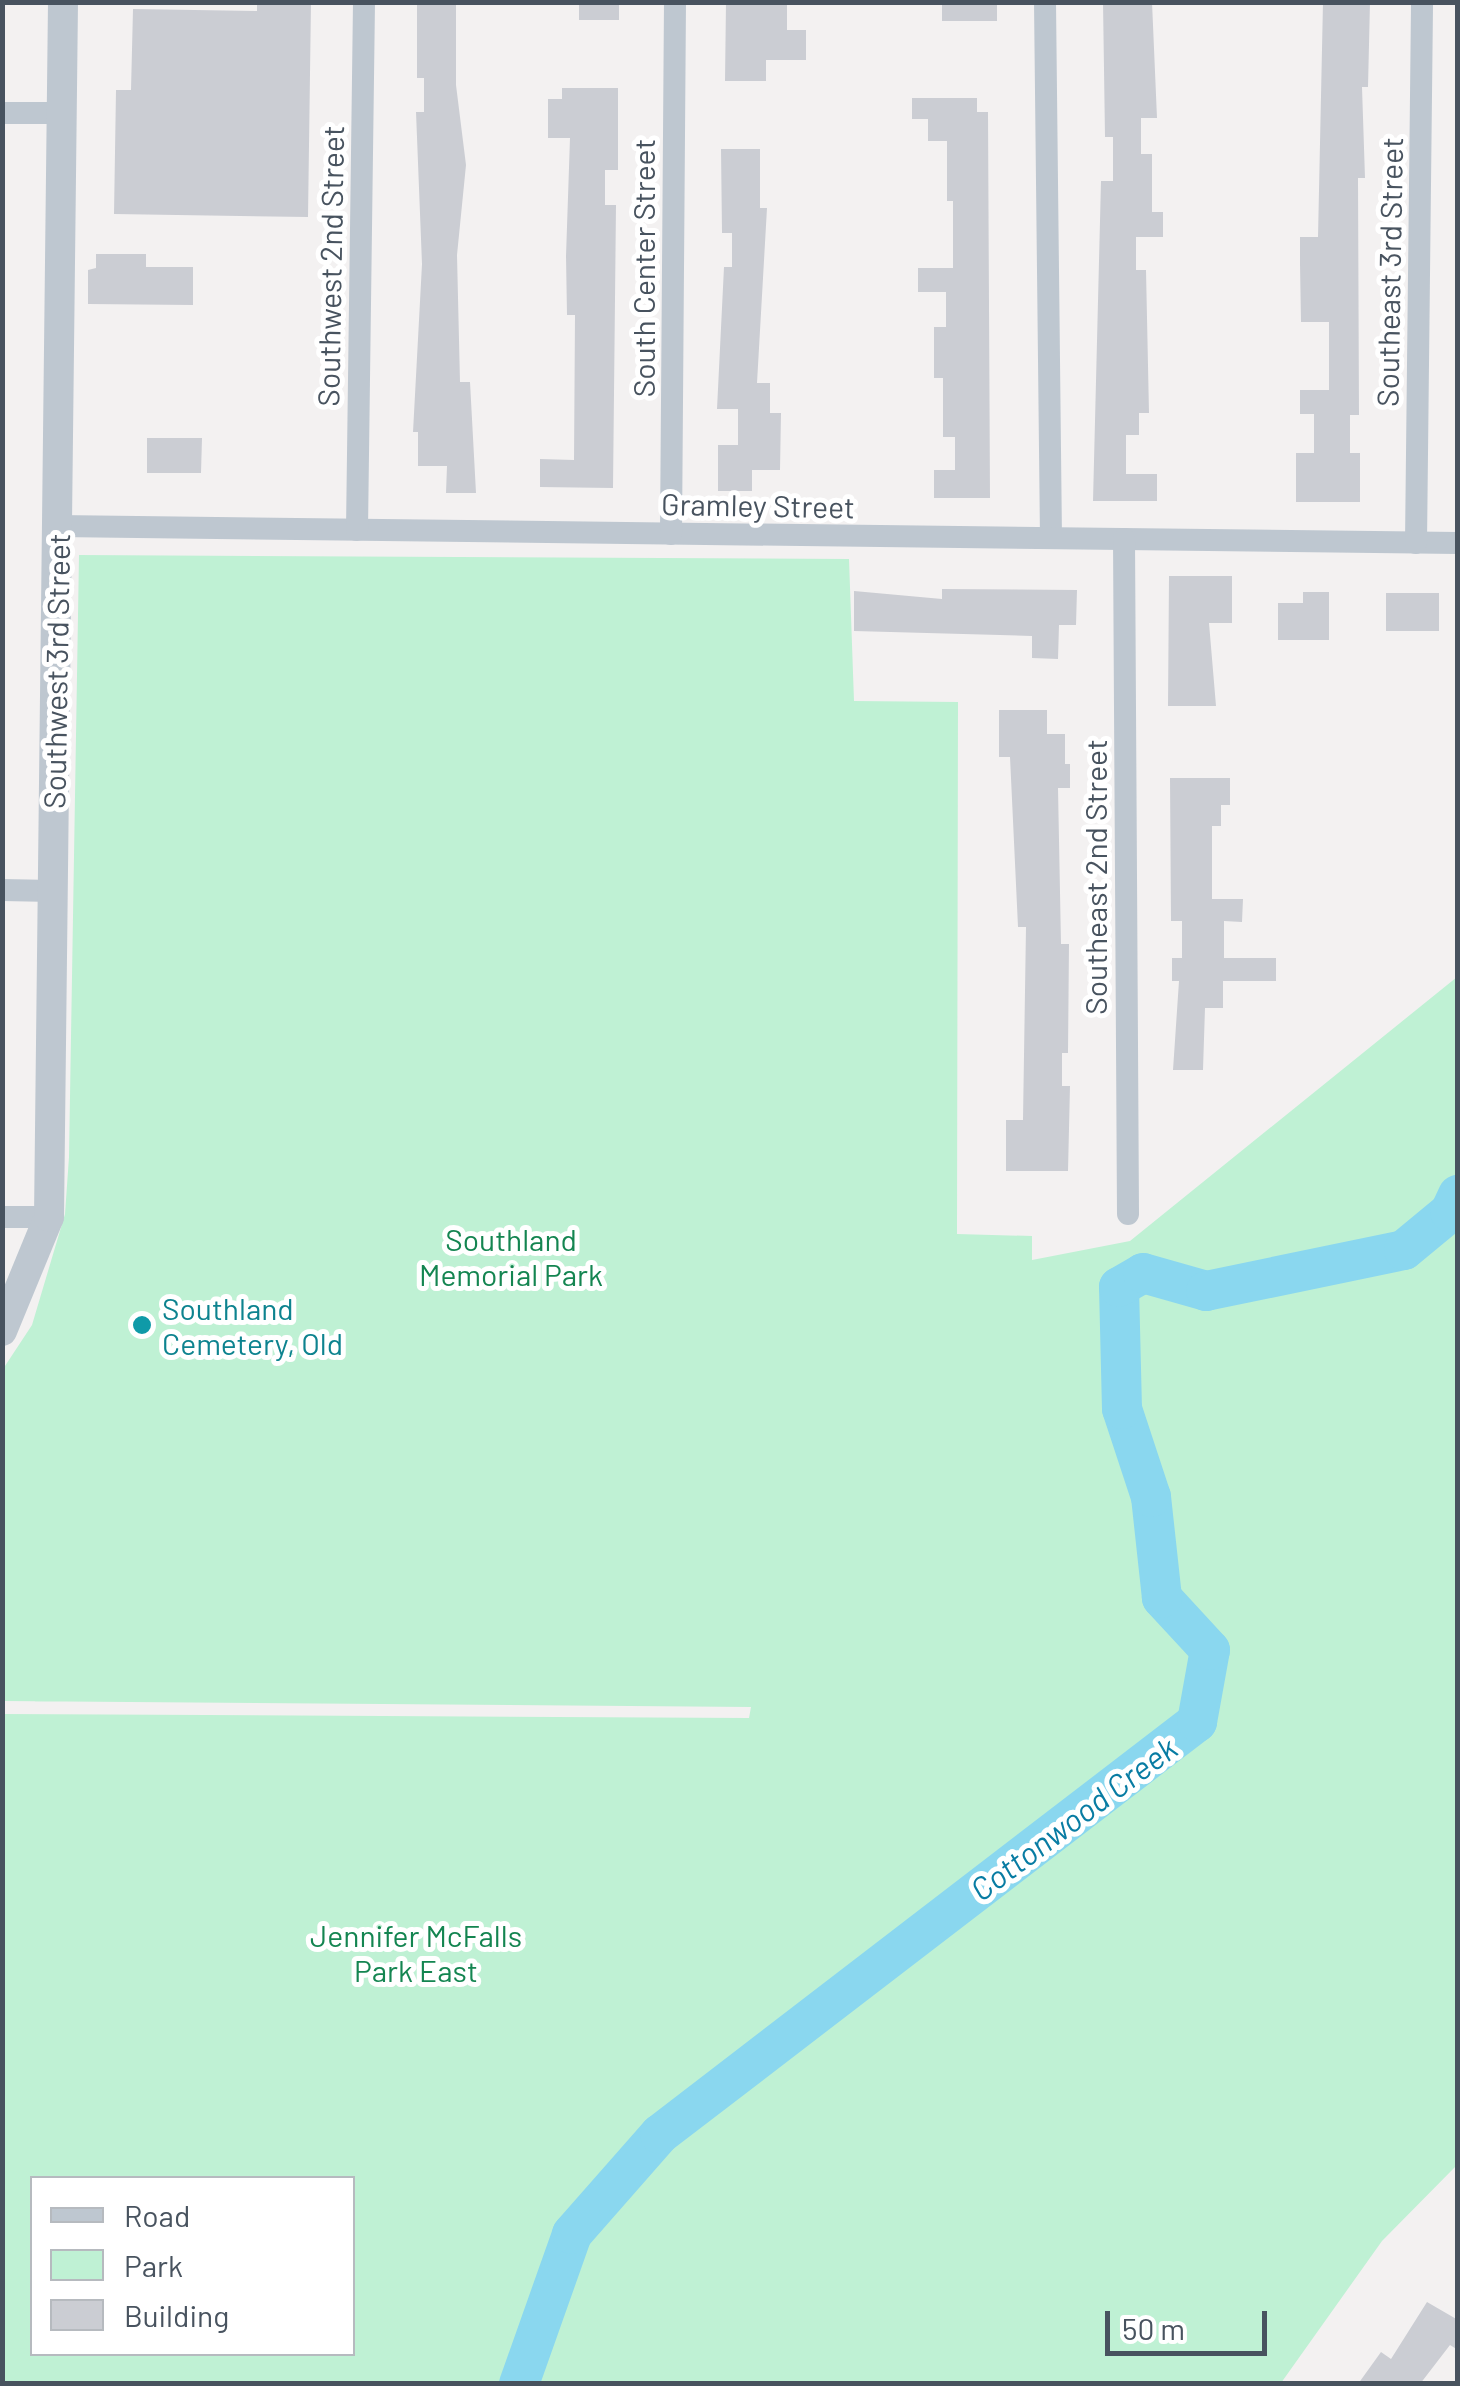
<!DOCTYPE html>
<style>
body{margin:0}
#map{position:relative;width:1460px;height:2386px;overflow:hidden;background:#f3f1f1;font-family:Barlow,sans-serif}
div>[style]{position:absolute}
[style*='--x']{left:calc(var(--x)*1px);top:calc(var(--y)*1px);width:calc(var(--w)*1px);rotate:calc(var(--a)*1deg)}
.green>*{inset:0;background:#bff1d4}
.river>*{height:40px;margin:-20px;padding:0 20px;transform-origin:20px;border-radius:20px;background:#8ad7ef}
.building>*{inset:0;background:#cbcdd3}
.minor>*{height:22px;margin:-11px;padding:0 11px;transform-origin:11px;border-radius:11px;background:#bec7d0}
.tertiary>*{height:30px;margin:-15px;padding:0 15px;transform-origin:15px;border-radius:15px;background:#bec7d0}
.dots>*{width:28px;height:28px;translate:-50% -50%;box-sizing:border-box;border:5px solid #fff;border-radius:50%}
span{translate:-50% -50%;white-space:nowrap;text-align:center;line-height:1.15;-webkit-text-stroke:10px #fff;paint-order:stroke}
.street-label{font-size:30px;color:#48535f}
.park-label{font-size:30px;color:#148551}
.culture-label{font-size:30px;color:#0d838f}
.left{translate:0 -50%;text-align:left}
.water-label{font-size:32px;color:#087ca3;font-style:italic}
.frame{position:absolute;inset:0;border:5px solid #48535f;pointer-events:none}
.legend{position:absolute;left:30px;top:2176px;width:325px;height:180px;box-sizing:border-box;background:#fff;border:2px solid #b6babf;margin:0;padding:12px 18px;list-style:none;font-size:30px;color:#48535f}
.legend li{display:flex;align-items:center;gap:20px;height:50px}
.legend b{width:50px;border:2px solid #b6babf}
.scale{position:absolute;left:1105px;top:2311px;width:162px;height:45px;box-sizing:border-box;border:5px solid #48535f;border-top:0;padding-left:12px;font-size:30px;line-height:35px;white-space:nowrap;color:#48535f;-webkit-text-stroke:8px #fff;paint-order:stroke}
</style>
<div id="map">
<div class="green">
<i style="clip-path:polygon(evenodd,79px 555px,849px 559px,854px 701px,958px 702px,957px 1234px,1032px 1236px,1032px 1260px,1130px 1241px,1457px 977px,1457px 2165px,1382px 2241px,1281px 2383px,3px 2383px,3px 1714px,749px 1718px,751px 1707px,3px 1701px,3px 1369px,32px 1325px,65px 1214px,69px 1157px,79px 555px,32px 2178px,352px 2178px,352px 2354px,32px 2354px,32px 2178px)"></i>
</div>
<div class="river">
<i style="--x:519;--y:2384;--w:159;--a:-70.5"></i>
<i style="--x:572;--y:2234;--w:133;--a:-48.7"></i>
<i style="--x:660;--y:2134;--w:677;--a:-37.5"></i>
<i style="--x:1197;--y:1722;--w:73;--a:-79.8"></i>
<i style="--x:1210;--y:1650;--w:71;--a:-132.7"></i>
<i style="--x:1162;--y:1598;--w:102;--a:-96.2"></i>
<i style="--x:1151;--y:1497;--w:93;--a:-108.2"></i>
<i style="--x:1122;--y:1409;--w:122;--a:-91.4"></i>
<i style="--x:1119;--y:1287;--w:28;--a:-30"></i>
<i style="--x:1143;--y:1273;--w:66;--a:15.9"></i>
<i style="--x:1206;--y:1291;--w:202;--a:-11.7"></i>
<i style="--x:1404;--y:1250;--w:60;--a:-39.6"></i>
<i style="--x:1450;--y:1212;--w:19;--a:-65"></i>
</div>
<div class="building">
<i style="clip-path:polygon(257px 2px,311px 2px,308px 217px,114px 214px,116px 90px,131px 90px,133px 9px,257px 11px)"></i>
<i style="clip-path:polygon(417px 2px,456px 2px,456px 85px,466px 165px,457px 255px,460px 382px,470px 382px,476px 493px,446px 493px,447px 466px,418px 466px,418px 432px,413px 432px,422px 264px,416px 112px,424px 112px,424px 78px,417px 78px)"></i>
<i style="clip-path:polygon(579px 2px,619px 2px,619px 20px,579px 20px)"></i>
<i style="clip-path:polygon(726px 2px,787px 2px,787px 30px,806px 30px,806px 60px,766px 60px,766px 81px,725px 81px)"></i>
<i style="clip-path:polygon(942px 2px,997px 2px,997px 21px,942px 21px)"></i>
<i style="clip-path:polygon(1103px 2px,1152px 2px,1157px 118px,1141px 118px,1141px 154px,1152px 154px,1152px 212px,1163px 212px,1163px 237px,1136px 237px,1136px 270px,1146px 270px,1149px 413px,1139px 413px,1139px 435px,1126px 435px,1126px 474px,1157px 474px,1157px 501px,1093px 501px,1101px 181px,1113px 181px,1113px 137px,1105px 137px)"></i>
<i style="clip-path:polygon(1323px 2px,1370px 2px,1368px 87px,1362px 87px,1365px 178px,1358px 178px,1359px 415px,1350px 415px,1350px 453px,1360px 453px,1360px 502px,1296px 502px,1296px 453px,1314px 453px,1314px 414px,1300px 414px,1300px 390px,1329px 390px,1329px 322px,1301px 322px,1300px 264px,1300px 237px,1318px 237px)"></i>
<i style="clip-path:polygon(562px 88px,618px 88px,618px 170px,605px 170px,605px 205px,616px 205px,613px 488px,540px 487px,540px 459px,574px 460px,575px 315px,567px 315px,566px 256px,570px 138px,548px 138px,548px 99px,562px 99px)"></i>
<i style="clip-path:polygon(912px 98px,977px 98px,977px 112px,988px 112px,990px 498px,934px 498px,934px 470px,955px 470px,955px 437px,943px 437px,943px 378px,934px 378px,934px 327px,946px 327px,946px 292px,918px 292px,918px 268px,953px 268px,953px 201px,947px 201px,947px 141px,928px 141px,928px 119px,912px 119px)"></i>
<i style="clip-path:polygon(721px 149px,760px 149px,760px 208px,767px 208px,757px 383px,770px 383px,770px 413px,781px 413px,780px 470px,752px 470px,752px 491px,718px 491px,718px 445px,738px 445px,738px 409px,717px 409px,724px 267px,732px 267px,732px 233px,722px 233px)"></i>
<i style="clip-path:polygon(96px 254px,146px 254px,146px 267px,193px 267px,193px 305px,88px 304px,88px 270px,96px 268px)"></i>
<i style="clip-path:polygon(147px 438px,202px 438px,201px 473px,147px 473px)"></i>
<i style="clip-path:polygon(1169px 576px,1232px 576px,1232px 623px,1209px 623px,1216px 706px,1168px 706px)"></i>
<i style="clip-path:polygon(942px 589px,1077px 590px,1076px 625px,1059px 625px,1058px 659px,1032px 658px,1032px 636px,854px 631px,854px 591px,942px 599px)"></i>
<i style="clip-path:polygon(1303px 592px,1329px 592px,1329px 640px,1278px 640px,1278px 603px,1303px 603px)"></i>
<i style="clip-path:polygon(1386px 593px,1439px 593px,1439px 631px,1386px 631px)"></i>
<i style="clip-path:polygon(999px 710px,1047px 710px,1047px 734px,1065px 734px,1065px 764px,1070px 764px,1070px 788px,1058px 788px,1061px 944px,1069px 944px,1068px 1053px,1062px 1053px,1062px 1086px,1070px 1086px,1068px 1171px,1006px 1171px,1006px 1120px,1023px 1120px,1026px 927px,1018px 927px,1010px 757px,999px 757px)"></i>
<i style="clip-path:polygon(1170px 778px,1230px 778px,1230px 805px,1221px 805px,1221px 826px,1212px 826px,1212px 899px,1243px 899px,1242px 922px,1224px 921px,1224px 958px,1276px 958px,1276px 981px,1223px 981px,1223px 1008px,1205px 1008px,1203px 1070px,1173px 1070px,1179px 981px,1172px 981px,1172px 958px,1182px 958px,1182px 921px,1171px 921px)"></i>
<i style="clip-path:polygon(1427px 2302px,1458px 2320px,1458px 2350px,1450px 2345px,1420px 2384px,1358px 2384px,1381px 2352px,1391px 2359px)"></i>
</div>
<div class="minor">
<i style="--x:1045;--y:2;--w:536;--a:89.36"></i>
<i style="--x:2;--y:113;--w:60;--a:0"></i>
<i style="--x:58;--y:526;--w:1400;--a:0.7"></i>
<i style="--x:357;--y:530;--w:528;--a:-89.24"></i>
<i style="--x:671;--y:534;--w:532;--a:-89.57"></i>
<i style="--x:1124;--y:539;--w:675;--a:89.66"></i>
<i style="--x:1416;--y:543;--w:541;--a:-89.36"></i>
<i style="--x:2;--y:890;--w:51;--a:1.1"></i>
<i style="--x:2;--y:1217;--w:47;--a:0"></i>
</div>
<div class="tertiary">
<i style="--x:2;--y:1331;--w:123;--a:-67.6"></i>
<i style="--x:49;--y:1217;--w:1215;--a:-89.34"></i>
</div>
<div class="dots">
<i style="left:142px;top:1325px;background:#0f9aa8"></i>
</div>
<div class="street-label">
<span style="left:330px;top:266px;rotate:-89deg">Southwest 2nd Street</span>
<span style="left:643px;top:268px;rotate:-90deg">South Center Street</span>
<span style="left:1389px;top:272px;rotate:-89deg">Southeast 3rd Street</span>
<span style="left:758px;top:505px;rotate:1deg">Gramley Street</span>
<span style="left:56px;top:671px;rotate:-89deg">Southwest 3rd Street</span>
<span style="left:1095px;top:877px;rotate:-90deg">Southeast 2nd Street</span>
</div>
<div class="park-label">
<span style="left:511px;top:1256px">Southland<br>Memorial Park</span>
<span style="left:416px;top:1952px">Jennifer McFalls<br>Park East</span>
</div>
<div class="culture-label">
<span class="left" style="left:162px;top:1325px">Southland<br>Cemetery, Old</span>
</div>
<div class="water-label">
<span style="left:1073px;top:1818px;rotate:-37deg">Cottonwood Creek</span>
</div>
<div class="frame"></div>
<ul class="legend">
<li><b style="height:12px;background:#bec7d0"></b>Road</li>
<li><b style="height:28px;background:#bff1d4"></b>Park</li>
<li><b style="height:28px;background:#cbcdd3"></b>Building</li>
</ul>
<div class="scale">50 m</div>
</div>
